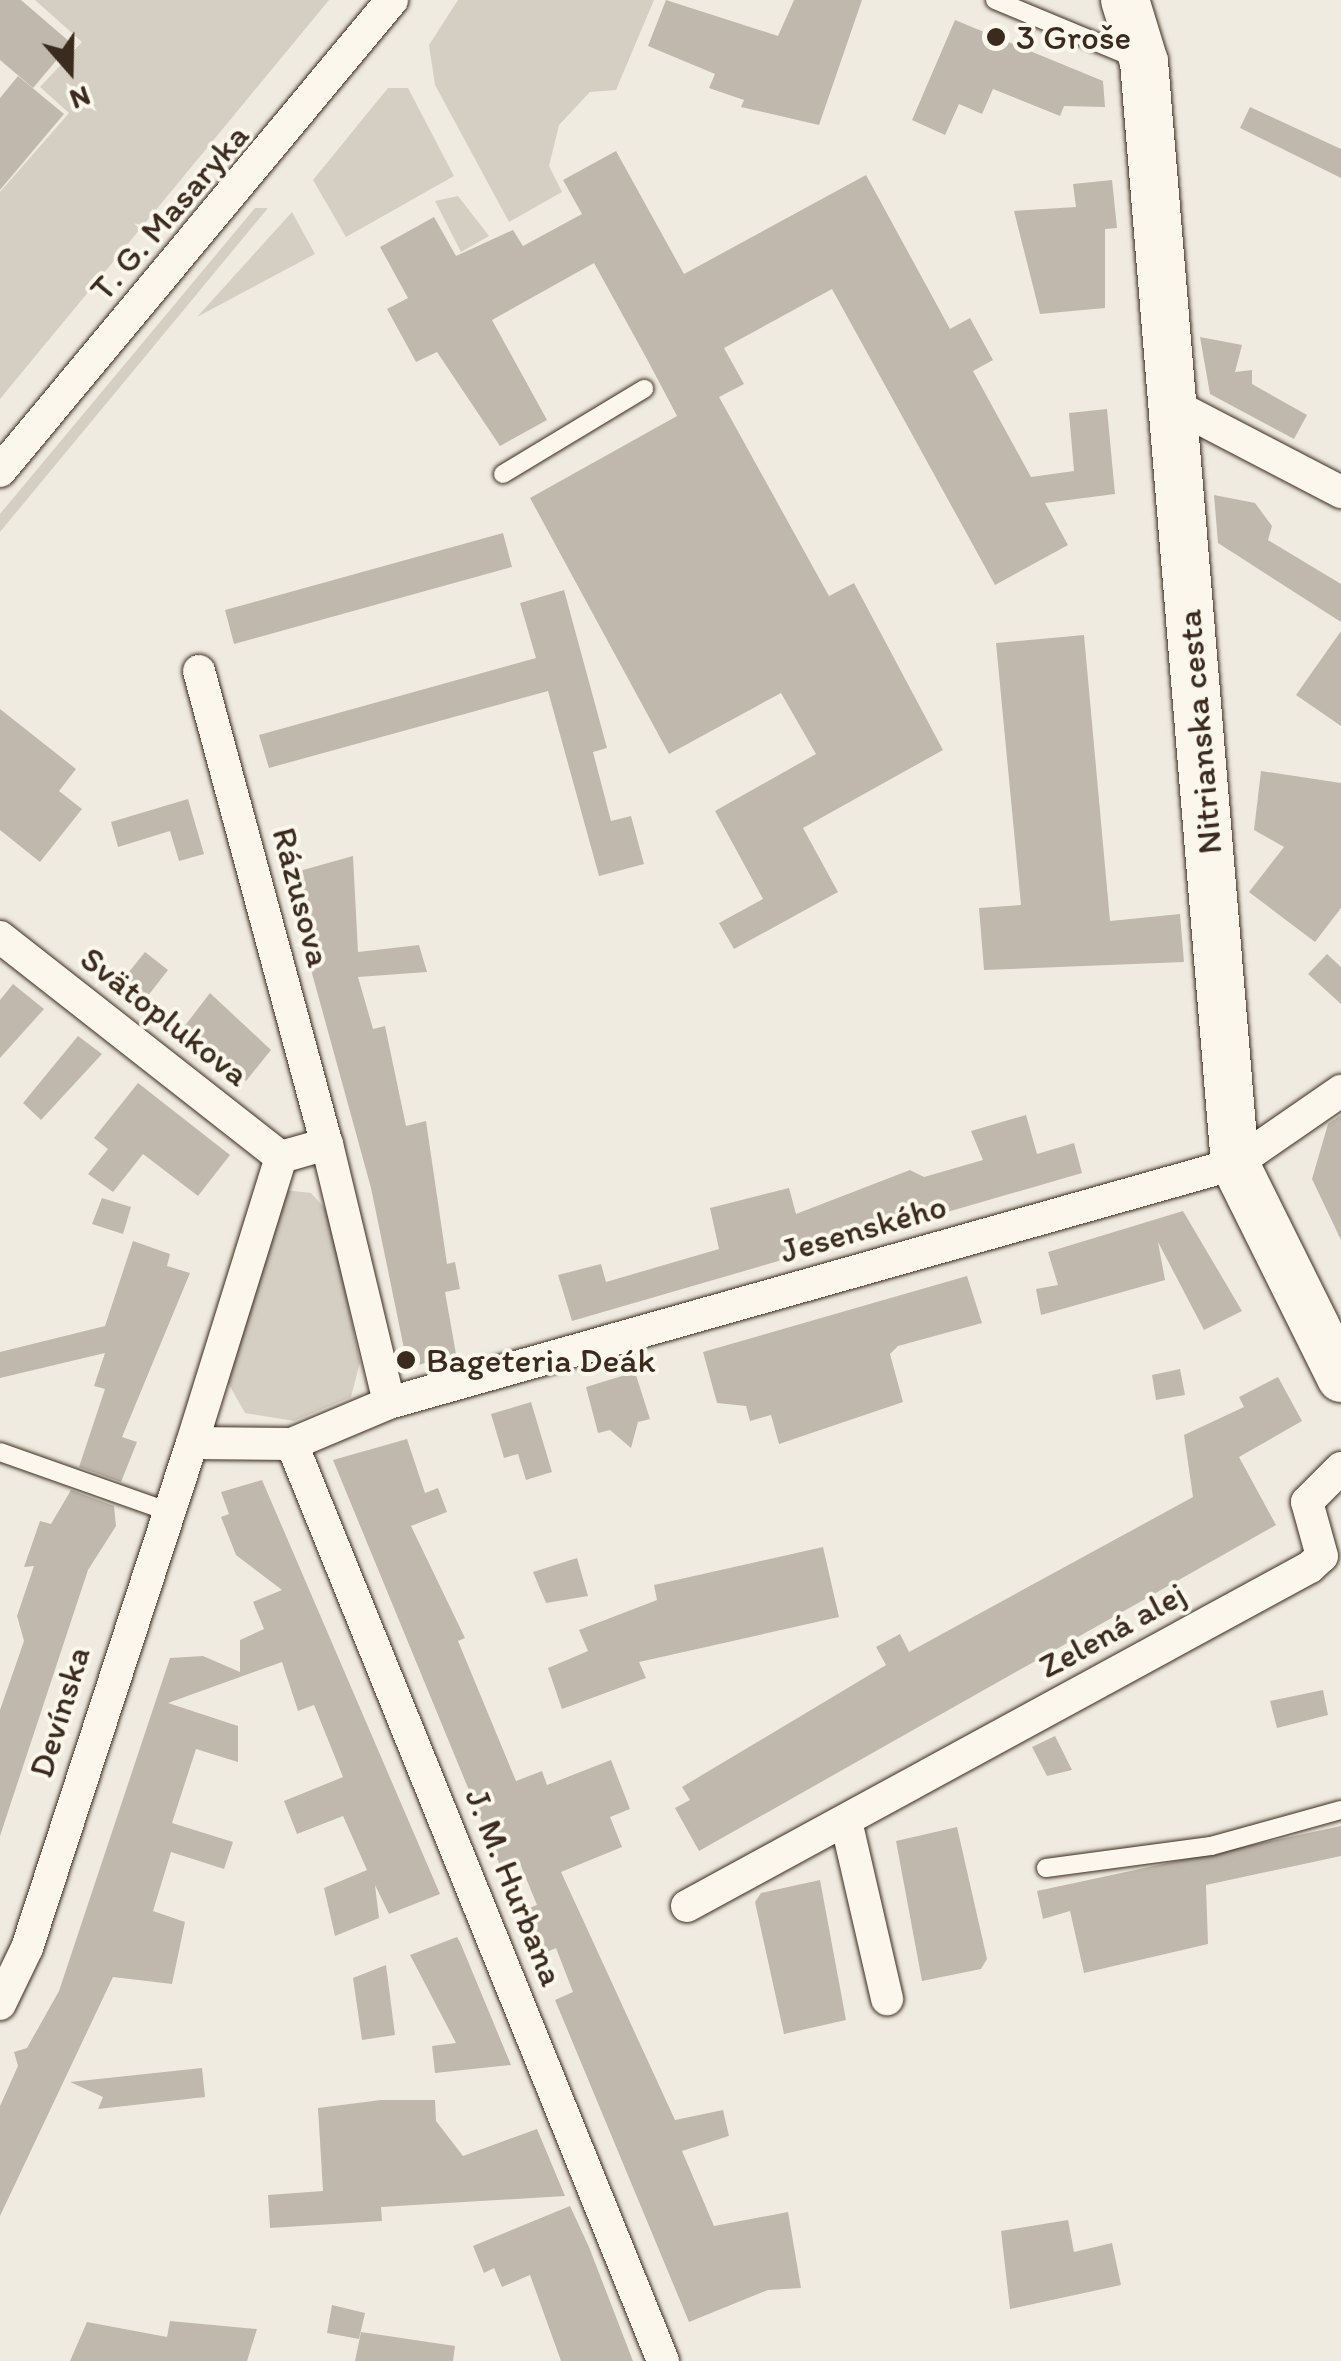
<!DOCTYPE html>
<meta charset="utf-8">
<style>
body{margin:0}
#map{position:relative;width:1341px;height:2361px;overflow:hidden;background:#f0ebe0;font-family:Itim,sans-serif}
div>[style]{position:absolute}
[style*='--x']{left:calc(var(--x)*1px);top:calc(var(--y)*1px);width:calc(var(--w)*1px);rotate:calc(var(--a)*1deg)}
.green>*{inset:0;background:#d5cec3}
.building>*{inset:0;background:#c0b8ad}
.roads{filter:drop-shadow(0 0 2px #3b2a1e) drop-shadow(0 0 2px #3b2a1e)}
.service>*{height:18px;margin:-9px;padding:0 9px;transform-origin:9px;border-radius:9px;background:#fbf7ec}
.minor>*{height:32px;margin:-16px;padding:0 16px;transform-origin:16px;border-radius:16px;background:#fbf7ec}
.secondary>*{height:48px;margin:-24px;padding:0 24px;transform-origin:24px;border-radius:24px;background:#fbf7ec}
.dots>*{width:28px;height:28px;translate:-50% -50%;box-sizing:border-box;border:5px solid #fbf7ec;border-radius:50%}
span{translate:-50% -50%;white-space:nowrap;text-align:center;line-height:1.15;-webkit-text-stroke:8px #fbf7ec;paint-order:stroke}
.poi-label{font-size:35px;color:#3b2a1e}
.left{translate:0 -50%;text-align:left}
.street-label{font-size:35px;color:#3b2a1e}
.north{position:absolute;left:20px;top:20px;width:100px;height:100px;-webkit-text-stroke:8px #fbf7ec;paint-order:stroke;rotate:160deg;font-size:28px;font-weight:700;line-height:40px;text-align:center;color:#3b2a1e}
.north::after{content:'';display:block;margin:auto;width:35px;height:45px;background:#3b2a1e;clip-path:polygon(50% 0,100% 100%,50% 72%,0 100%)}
</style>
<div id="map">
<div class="green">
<i style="clip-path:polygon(35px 0,329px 0,0 399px,0 192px,69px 113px,40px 87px,82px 42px)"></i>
<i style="clip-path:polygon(458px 0,654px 0,616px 90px,590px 92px,559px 125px,549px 166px,562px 192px,509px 222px,435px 85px,429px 45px)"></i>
<i style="clip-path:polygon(388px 88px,408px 88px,454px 176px,346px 237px,313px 180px)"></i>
<i style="clip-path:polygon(458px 196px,489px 236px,461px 252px,435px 201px)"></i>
<i style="clip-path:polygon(255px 208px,268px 208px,0 532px,0 514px)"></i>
<i style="clip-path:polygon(292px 212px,315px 254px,197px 317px)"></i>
<i style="clip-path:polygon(285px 1190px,311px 1193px,329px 1213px,360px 1362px,351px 1397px,294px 1421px,245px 1413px,227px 1381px)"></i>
</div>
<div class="building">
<i style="clip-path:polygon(0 0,21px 0,71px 43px,33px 88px,0 60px)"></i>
<i style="clip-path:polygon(666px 0,778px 36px,794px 0,862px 0,819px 125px,741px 107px,744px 100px,709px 88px,715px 74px,648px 46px)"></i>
<i style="clip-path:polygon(955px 20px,1103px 81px,1105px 107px,1064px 106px,1060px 116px,993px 89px,982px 114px,959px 104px,945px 135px,912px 120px)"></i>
<i style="clip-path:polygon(18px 76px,64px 114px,0 190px,0 98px)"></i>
<i style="clip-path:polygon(1250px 107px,1341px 149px,1341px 178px,1240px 128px)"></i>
<i style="clip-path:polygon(616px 151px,684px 274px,866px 175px,950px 329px,970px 318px,993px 360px,973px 371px,1031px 477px,1074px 471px,1069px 413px,1107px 409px,1115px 494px,1045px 503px,1068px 545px,995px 585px,832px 289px,724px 348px,744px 384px,719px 397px,829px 596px,854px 583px,943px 750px,803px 828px,838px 892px,734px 949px,719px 923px,763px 899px,715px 811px,816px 754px,781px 693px,669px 754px,530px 498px,677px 416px,648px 361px,594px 263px,492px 320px,547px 420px,500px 446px,437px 352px,416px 362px,387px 309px,408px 298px,380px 247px,434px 217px,456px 256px,513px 230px,523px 246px,582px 214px,563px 180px)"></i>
<i style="clip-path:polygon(1112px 180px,1117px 228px,1105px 229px,1105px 308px,1040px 314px,1014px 211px,1076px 207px,1073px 184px)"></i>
<i style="clip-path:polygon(1200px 337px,1242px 345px,1235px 372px,1252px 370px,1252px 384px,1307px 415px,1294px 439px,1210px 394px)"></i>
<i style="clip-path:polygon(1214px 495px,1255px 503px,1272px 526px,1268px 540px,1341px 584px,1341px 622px,1218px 543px)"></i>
<i style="clip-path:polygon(503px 533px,512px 567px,234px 644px,225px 610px)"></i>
<i style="clip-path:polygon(564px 590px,607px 748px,593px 752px,611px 821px,631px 816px,644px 864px,599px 876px,548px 691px,269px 768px,259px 735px,536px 658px,520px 603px)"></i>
<i style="clip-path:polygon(1341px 631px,1341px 726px,1296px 695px)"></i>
<i style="clip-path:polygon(1084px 635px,1110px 921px,1180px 914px,1184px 962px,984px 970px,979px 908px,1021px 905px,996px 643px)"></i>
<i style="clip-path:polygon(0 709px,76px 769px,59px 791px,82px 809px,40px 862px,0 830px)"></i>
<i style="clip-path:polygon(1261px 771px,1341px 783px,1341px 908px,1315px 942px,1249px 892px,1284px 847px,1254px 830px)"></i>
<i style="clip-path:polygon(188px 799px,204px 854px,179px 861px,170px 831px,118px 847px,111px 822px)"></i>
<i style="clip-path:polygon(353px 856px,358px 952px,419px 945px,427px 972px,358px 977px,373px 1029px,385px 1026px,406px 1126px,426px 1121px,447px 1264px,455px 1262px,460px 1289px,445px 1292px,456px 1354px,408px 1368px,371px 1188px,285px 875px)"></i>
<i style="clip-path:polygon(145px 952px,168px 970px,140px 1006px,116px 988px)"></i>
<i style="clip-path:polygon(1327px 954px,1341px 967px,1341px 1004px,1308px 974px)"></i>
<i style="clip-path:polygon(13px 984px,44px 1009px,0 1058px,0 1000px)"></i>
<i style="clip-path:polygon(210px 993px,271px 1050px,246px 1081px,177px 1036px)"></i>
<i style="clip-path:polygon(78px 1036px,102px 1054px,41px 1120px,23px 1103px)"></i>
<i style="clip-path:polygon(138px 1083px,230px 1155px,198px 1196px,143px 1154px,113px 1192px,88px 1174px,108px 1149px,94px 1138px)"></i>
<i style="clip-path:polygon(1026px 1115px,1037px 1154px,1074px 1143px,1082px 1173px,572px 1321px,558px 1275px,601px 1264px,606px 1282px,719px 1249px,710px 1208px,789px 1188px,796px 1214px,910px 1170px,924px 1177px,983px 1160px,971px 1131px)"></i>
<i style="clip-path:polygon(1341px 1115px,1341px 1240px,1312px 1179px,1328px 1124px)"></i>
<i style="clip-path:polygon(102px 1198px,131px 1207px,123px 1234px,92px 1224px)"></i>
<i style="clip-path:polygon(1183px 1211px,1242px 1311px,1204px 1330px,1158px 1242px,1165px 1280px,1041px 1315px,1036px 1289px,1058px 1285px,1048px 1252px)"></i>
<i style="clip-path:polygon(133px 1241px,170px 1254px,167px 1266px,190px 1273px,122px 1437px,137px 1442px,121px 1482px,79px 1467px,105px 1389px,94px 1386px,105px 1353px,0 1378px,0 1352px,105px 1326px)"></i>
<i style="clip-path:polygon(967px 1276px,982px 1323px,898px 1346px,890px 1354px,903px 1402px,779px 1444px,771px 1415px,750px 1421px,746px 1406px,717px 1403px,703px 1352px)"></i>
<i style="clip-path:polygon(1180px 1369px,1185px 1395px,1156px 1400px,1152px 1375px)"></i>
<i style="clip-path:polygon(635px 1372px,650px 1419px,638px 1422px,631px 1448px,610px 1430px,598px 1433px,586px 1387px)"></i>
<i style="clip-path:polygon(1278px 1377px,1302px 1421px,1239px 1457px,1276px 1525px,699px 1851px,675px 1808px,690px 1800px,682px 1787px,886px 1665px,876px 1647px,900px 1634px,909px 1652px,1193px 1497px,1184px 1435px,1244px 1407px,1239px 1397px)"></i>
<i style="clip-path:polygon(531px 1402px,552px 1472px,526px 1480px,518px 1454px,504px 1458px,491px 1414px)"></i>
<i style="clip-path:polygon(407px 1439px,425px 1493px,438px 1488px,447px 1512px,411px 1526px,465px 1638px,458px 1641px,516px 1781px,542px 1771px,547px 1785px,611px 1760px,630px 1809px,610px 1817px,622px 1847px,561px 1872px,675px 2120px,723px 2110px,729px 2136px,682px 2151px,714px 2226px,788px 2212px,801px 2288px,768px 2290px,689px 2322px,555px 2000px,573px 1992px,556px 1948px,537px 1956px,519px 1912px,537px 1905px,519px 1861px,501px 1868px,333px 1460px)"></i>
<i style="clip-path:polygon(262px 1480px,440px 1894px,389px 1914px,375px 1885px,379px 1918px,335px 1936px,324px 1888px,367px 1870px,343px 1816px,297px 1834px,284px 1801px,343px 1777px,314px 1705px,298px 1711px,282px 1662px,168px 1703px,238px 1726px,238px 1762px,196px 1749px,172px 1823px,233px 1842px,224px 1869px,171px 1852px,153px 1911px,185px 1922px,172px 1984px,113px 1977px,0 2216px,0 2106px,18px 2066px,14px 2052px,27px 2048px,59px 1991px,170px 1658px,203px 1656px,240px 1672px,240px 1640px,264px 1629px,253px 1602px,282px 1590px,236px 1555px,221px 1517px,229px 1514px,221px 1492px)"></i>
<i style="clip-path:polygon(71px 1490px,114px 1506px,116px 1526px,88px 1570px,0 1836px,0 1710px,24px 1641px,17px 1616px,34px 1566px,24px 1567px,40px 1521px,51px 1524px)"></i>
<i style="clip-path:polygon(823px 1547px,839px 1617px,639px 1662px,646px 1678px,562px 1709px,548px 1668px,588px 1651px,579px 1630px,657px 1600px,654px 1585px)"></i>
<i style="clip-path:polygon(577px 1558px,588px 1596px,546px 1603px,533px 1572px)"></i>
<i style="clip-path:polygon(1323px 1690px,1328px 1715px,1277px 1728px,1270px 1701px)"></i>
<i style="clip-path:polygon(1055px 1736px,1072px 1770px,1047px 1776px,1032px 1747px)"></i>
<i style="clip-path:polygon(1341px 1826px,1341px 1856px,1206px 1885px,1208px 1944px,1084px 1973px,1070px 1911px,1043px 1919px,1037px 1891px)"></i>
<i style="clip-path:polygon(957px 1827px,987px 1959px,981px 1969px,922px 1981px,896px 1841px)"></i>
<i style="clip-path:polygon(820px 1880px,846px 2020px,784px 2034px,755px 1902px,761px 1893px)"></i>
<i style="clip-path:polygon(457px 1937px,460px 1942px,511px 2065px,435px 2073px,432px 2046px,456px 2043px,410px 1955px)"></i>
<i style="clip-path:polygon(386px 1965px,395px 2035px,362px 2040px,353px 1978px)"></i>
<i style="clip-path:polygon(202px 2068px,205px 2097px,98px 2109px,103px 2097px,70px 2082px)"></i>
<i style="clip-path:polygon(381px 2100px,435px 2100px,436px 2121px,463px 2156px,537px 2129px,565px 2196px,381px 2207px,382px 2221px,270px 2228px,268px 2195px,323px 2191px,318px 2108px)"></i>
<i style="clip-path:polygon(570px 2206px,589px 2247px,633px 2361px,561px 2361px,530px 2275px,502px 2287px,494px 2268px,484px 2273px,473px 2246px)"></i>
<i style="clip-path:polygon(1068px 2220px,1074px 2252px,1112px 2243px,1121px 2285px,1010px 2309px,1001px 2231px)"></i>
<i style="clip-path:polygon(332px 2305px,365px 2313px,359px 2339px,327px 2333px)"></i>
<i style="clip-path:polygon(170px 2321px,257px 2329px,247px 2361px,70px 2361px,87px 2322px,167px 2337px)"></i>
<i style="clip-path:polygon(361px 2332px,455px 2346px,453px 2361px,355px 2361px)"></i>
</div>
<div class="roads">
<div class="service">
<i style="--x:995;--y:0;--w:151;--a:22.6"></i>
<i style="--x:503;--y:474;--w:165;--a:-31.1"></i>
<i style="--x:0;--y:1452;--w:174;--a:19.5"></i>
<i style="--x:1046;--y:1868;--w:166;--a:-7.6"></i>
<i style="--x:1211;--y:1846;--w:135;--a:-15.5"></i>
</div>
<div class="minor">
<i style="--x:1172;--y:404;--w:191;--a:27.5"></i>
<i style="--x:0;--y:471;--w:613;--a:-50.23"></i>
<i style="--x:199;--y:671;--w:490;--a:74.9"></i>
<i style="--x:327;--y:1144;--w:266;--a:76.5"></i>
<i style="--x:389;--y:1403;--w:105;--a:157.1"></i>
<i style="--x:292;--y:1444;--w:100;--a:-179.4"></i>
<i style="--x:192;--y:1443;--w:300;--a:-72.7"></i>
<i style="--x:281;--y:1157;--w:48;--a:-15.8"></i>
<i style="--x:0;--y:937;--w:357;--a:38.1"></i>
<i style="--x:389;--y:1403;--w:879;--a:-15.78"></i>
<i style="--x:1235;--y:1164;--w:129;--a:-34.6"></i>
<i style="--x:292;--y:1444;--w:989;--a:67.97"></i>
<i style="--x:846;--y:1821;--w:183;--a:77"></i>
<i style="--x:687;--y:1906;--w:709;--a:-28.55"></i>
<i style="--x:1310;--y:1567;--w:16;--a:-43"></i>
<i style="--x:1322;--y:1556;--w:56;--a:-105.5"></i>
<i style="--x:1307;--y:1502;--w:48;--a:-45"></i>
<i style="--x:0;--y:2004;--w:62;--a:-64.3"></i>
<i style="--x:27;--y:1948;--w:531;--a:-71.91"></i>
</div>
<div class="secondary">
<i style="--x:1125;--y:0;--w:65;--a:73"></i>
<i style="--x:1144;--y:62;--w:1106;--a:85.28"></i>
<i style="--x:1235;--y:1164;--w:239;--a:63.6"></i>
</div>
</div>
<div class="dots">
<i style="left:996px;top:37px;background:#3b2a1e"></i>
<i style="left:406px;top:1360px;background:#3b2a1e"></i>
</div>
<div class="poi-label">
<span class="left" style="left:1016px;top:37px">3 Groše</span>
<span class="left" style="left:426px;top:1360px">Bageteria Deák</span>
</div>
<div class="street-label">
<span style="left:169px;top:212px;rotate:-49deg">T. G. Masaryka</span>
<span style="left:1199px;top:732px;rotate:-95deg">Nitrianska cesta</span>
<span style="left:302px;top:897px;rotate:75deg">Rázusova</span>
<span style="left:165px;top:1016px;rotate:38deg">Svätoplukova</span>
<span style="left:863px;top:1228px;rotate:-16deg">Jesenského</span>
<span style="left:1112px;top:1630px;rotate:-29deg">Zelená alej</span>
<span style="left:59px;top:1712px;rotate:-73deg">Devínska</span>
<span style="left:515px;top:1887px;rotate:68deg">J. M. Hurbana</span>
</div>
<div class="north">N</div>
</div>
